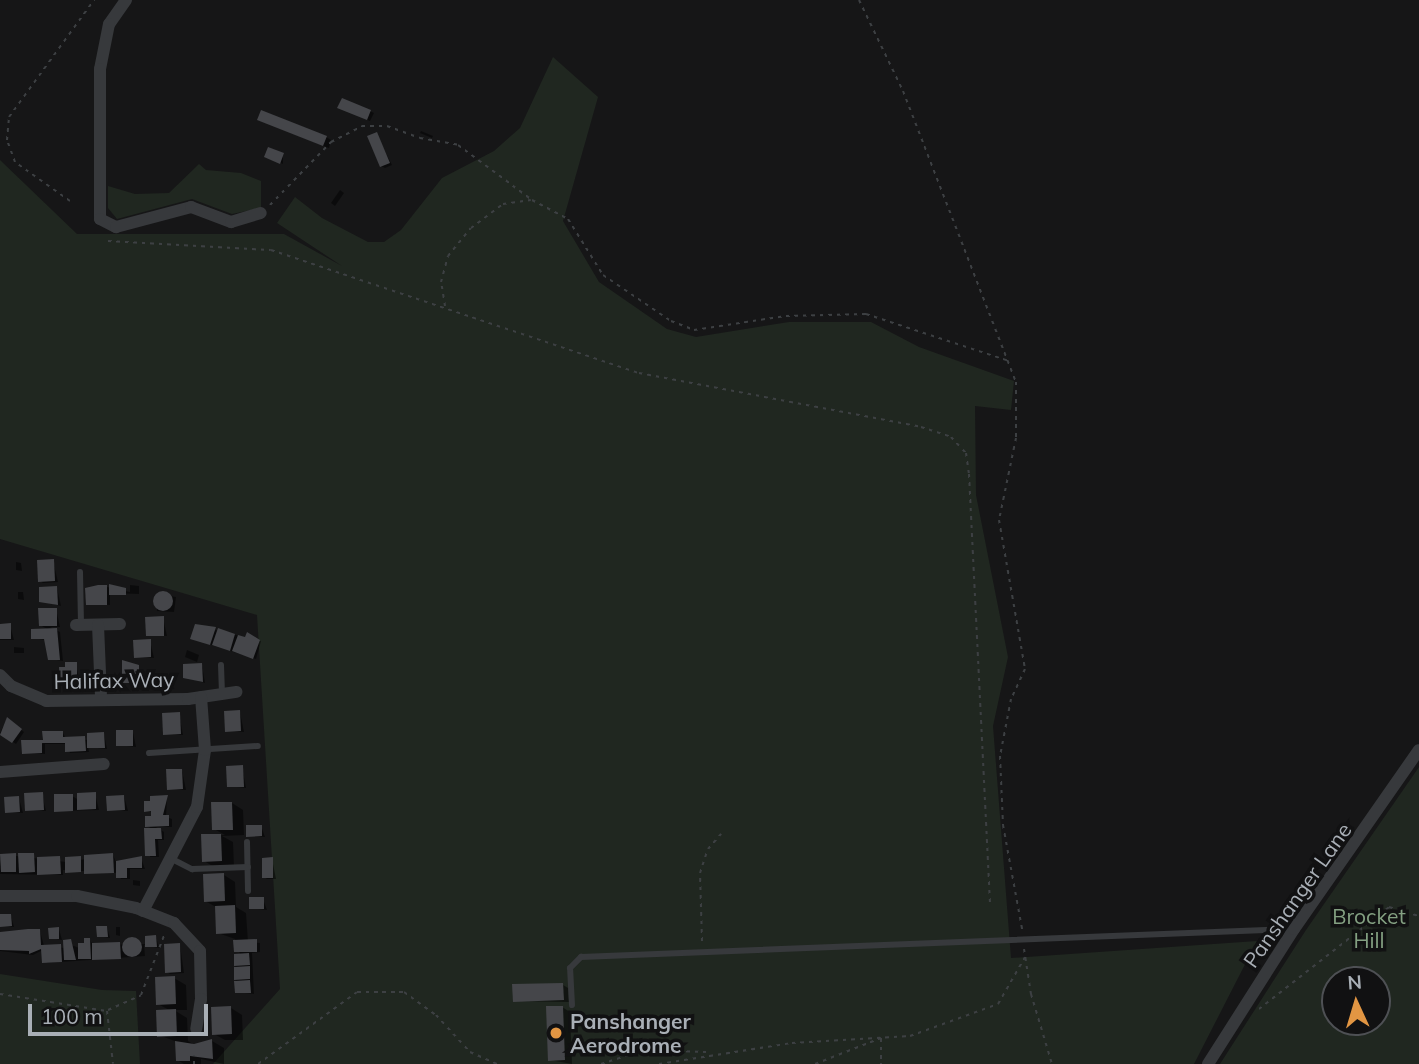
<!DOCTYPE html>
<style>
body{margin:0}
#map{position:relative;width:1419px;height:1064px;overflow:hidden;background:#161617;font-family:Mulish,sans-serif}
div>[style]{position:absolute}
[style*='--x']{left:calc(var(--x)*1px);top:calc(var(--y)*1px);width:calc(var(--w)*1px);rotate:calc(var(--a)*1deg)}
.green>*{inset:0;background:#202720}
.shadow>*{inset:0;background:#0007}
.building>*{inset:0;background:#45464a}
.round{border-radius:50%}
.path>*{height:2px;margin-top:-1px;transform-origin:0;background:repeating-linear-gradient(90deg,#3d4043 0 3.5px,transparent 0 8.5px)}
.service>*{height:6px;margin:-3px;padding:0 3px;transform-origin:3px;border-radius:3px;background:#37393c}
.minor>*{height:12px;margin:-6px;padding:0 6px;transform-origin:6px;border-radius:6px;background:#37393c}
.dots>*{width:19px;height:19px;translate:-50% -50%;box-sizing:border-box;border:4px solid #111112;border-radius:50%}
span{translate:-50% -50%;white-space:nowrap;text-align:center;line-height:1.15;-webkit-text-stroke:7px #111112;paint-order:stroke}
.street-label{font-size:21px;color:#a9afb6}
.park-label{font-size:21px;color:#84a082}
.poi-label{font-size:21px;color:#a9afb6;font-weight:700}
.left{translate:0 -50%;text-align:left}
.north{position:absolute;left:1321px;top:966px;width:70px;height:70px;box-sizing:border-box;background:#111112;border:2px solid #4e5054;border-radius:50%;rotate:356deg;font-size:19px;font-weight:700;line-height:28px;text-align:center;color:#a9afb6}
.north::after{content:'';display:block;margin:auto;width:24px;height:32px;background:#e29643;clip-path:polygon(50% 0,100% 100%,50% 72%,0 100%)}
.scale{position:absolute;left:28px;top:1004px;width:180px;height:32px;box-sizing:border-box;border:4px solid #a9afb6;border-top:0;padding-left:9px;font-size:21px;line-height:24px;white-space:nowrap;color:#a9afb6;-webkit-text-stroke:5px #111112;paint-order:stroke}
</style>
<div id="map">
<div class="green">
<i style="clip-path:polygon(553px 57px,598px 97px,563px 221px,599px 282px,667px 329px,696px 337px,789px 322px,871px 322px,919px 347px,1014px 381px,1011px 410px,975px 406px,976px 495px,1008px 657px,993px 726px,1011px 958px,1257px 941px,1194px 1064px,213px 1064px,280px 989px,257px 615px,0 539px,0 160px,77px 234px,284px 234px,342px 266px,277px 223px,295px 197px,322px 218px,368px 242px,384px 242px,401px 230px,442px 178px,494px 151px,520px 128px)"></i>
<i style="clip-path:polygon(199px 164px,206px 170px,241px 173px,261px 181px,261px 208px,232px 214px,192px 199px,117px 219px,108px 208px,108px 186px,135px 194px,169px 193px)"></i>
<i style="clip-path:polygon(evenodd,1419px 767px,1419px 1064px,1220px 1064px,1306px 930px,1419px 767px,1335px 980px,1377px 980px,1377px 1022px,1335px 1022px,1335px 980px)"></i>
<i style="clip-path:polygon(0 974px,102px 990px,136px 991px,140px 1064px,0 1064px)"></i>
</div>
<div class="shadow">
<i style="clip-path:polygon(343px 109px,370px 111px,374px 113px,370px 121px)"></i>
<i style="clip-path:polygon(264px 122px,326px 137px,331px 140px,329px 148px)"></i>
<i style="clip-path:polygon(421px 131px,433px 136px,432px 138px,420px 133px)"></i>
<i style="clip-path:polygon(376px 134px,392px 165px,385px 168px,381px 166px)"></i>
<i style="clip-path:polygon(283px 155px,283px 164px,269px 158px)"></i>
<i style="clip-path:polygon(340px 190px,344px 193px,335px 206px,331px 203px)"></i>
<i style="clip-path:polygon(53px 561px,58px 582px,43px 583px,40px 581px)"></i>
<i style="clip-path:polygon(16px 562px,21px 563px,22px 571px,16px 570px)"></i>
<i style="clip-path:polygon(130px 585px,139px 586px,139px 594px,110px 593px,110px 605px,87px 604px,107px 587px,130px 592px)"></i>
<i style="clip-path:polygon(57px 588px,61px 606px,41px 601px)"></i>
<i style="clip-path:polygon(18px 592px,23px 592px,24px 600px,18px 599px)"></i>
<i style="clip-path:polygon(156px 594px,176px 597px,174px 612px,157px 611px)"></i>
<i style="clip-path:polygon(56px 609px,60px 627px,50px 627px,60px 632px,63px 661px,50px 659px,46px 640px,32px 638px,49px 630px,40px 625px)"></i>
<i style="clip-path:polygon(163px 618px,167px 636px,148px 635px)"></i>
<i style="clip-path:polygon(10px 625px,14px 640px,0 640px,0 627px)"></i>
<i style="clip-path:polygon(197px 626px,261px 641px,256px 659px,196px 640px)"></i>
<i style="clip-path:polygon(150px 641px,154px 658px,135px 657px)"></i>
<i style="clip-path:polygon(14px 647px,24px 648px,24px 653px,14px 653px)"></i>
<i style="clip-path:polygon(187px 650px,199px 655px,197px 662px,185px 657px)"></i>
<i style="clip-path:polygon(76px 664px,80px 685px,61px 683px)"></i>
<i style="clip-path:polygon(202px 665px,205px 683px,185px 677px)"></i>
<i style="clip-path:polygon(138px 667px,141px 684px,124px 682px)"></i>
<i style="clip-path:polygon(240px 712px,244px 732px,226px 731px)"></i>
<i style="clip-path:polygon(179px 714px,183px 735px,165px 734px)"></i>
<i style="clip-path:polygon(7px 719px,24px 732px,16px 744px,0 733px)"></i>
<i style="clip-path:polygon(133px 732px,136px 747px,118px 745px)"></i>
<i style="clip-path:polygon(63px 733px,66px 739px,89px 740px,104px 734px,107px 749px,88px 747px,89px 752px,70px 753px,66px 744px,45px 744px,45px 754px,24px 753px)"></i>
<i style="clip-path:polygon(242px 767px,246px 788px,228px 786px)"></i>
<i style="clip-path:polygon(182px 770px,186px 790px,168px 789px)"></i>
<i style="clip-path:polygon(42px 794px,46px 811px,27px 810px)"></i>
<i style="clip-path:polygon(95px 794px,99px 810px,56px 811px,72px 796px,79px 800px)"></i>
<i style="clip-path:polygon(124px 796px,128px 811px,109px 810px)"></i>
<i style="clip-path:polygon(167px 797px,166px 817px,172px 819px,172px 827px,156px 827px,164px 832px,164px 840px,158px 840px,159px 857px,150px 857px,154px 830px,147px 826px,153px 812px,146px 810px)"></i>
<i style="clip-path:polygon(19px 798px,23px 813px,6px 812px)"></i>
<i style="clip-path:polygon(232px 803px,243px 810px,244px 835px,222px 836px,233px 842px,234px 867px,216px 868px,204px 861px,203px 836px,225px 835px,214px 829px)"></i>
<i style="clip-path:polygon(261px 826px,265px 837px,248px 836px)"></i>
<i style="clip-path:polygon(0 854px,66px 862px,113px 855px,116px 862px,141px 858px,145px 869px,130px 869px,130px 879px,121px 879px,118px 873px,63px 870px,63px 875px,0 874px)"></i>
<i style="clip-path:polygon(272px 859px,276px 879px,267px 879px,264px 877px)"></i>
<i style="clip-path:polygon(224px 875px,235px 882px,236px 907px,246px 913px,248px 942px,260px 943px,260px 952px,252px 953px,254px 994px,236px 992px,235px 955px,240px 954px,235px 939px,218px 933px,216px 907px,205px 901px)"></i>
<i style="clip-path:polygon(133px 880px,140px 881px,140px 886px,133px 885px)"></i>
<i style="clip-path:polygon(263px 899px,267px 910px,250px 908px)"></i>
<i style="clip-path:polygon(11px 916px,14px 927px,2px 926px)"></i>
<i style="clip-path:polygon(107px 927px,110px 938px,99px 936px)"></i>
<i style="clip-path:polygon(116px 927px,120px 927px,120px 936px,116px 935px)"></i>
<i style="clip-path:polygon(59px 929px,62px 940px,50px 938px)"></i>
<i style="clip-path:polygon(40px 931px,44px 946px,65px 948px,64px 942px,79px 948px,90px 940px,93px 945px,147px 944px,156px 937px,159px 948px,144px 945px,145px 956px,47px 963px,43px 950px,33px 955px,0 951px,0 933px)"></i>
<i style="clip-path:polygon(180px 945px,184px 973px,170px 974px,167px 972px)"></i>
<i style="clip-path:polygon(174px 978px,186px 985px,187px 1010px,174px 1010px,187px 1018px,188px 1041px,196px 1046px,212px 1041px,224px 1048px,224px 1064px,201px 1059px,201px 1064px,184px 1064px,177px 1060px,177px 1042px,159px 1035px,171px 1011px,158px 1004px)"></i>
<i style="clip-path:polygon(563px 985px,568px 988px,569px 1002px,515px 1001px)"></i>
<i style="clip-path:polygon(562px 1007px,570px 1012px,572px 1064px,550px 1060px)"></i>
<i style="clip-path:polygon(231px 1008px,242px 1015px,243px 1040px,225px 1040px,214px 1034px)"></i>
</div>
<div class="building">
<i style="clip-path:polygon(342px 98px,371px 110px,367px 120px,337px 108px)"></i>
<i style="clip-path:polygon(261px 110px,327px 136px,323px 146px,257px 120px)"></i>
<i style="clip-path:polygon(377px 132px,390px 163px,380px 167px,367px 136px)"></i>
<i style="clip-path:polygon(268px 147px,284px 153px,280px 164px,264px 157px)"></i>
<i style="clip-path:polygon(54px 559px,55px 581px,38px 582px,37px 560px)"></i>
<i style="clip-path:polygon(109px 584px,126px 588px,126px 595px,109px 595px)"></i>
<i style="clip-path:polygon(98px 585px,107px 585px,107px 605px,86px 605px,85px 588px)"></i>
<i style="clip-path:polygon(57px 586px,58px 605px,39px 602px,39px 587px)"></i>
<i class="round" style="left:153px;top:591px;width:20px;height:20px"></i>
<i style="clip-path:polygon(38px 608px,57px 608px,57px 626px,39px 626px)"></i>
<i style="clip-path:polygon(164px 616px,164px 636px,146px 636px,145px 617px)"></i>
<i style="clip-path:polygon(11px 623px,11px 639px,0 639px,0 624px)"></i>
<i style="clip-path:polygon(195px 624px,216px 627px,210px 645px,190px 639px)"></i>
<i style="clip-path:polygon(57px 628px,60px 660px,48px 660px,44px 639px,31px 639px,31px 629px)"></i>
<i style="clip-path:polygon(218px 628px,235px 634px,230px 651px,212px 645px)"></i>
<i style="clip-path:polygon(247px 632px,260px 640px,253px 659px,232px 651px,238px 635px,245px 637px)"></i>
<i style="clip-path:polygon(151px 639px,151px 657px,134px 658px,133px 640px)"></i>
<i style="clip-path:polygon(122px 660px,139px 665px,139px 683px,122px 683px)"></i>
<i style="clip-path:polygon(65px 662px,77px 662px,77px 684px,60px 684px,59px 667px,65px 667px)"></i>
<i style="clip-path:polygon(202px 663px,203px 682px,183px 678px,183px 664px)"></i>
<i style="clip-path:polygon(240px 710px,241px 731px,225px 732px,224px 711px)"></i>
<i style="clip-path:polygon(180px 712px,181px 734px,163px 735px,162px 713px)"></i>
<i style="clip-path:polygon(7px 717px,22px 729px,12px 743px,0 735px)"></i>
<i style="clip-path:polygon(116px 730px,133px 730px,133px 746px,116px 746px)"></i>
<i style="clip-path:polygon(42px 731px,63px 731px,63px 737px,85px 736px,86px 751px,65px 752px,65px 743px,42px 743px,42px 753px,22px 754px,21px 740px,43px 740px)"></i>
<i style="clip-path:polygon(104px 732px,105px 748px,87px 748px,87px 733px)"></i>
<i style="clip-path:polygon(243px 765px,244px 787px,227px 787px,226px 766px)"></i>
<i style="clip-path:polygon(166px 769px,182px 769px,183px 789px,167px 790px)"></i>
<i style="clip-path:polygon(43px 792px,44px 810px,25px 811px,24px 793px)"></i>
<i style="clip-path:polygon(96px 792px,96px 809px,77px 810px,77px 793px)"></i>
<i style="clip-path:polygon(54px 794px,73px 794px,73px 811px,54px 812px)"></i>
<i style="clip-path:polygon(124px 795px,125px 810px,107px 811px,106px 796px)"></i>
<i style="clip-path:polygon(168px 795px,163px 815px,169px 815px,169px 826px,145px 827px,145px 816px,151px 816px,151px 811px,144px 812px,144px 801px,150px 801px,150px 796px)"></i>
<i style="clip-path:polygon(19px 796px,20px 812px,5px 813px,4px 797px)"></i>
<i style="clip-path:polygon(211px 802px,232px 802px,233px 830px,212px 830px)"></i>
<i style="clip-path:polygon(246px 825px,262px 825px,262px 836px,246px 837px)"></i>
<i style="clip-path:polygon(144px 828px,161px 828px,162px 839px,155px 839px,156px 856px,145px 856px)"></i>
<i style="clip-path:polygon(201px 834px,221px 834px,222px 861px,202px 862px)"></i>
<i style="clip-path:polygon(16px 853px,16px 872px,1px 872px,0 854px)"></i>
<i style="clip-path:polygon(18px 853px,34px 853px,35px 872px,19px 873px)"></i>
<i style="clip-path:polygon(113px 853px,114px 873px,84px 874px,84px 855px)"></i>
<i style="clip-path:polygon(60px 856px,61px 874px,37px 875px,37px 857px)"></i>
<i style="clip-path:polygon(81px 856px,81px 872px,65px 873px,65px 857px)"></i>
<i style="clip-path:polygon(142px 856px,142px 868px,127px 868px,127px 878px,116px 878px,116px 861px)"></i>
<i style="clip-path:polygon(273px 857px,273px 878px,262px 878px,262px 858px)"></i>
<i style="clip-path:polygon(224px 873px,225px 901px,204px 902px,203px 874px)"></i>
<i style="clip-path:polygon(249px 897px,264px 897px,264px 909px,249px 909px)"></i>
<i style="clip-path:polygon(235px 905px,236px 933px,216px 934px,215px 906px)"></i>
<i style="clip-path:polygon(0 914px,11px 914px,12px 926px,0 927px)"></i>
<i style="clip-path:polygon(96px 926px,107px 926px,108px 937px,97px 937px)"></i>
<i style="clip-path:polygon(59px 927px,59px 939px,49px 939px,48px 928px)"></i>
<i style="clip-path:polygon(28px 929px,40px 929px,41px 945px,61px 944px,62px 962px,42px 963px,41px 949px,29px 954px,29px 951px,0 950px,0 932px)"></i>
<i style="clip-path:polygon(156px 935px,157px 947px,145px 947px,145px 936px)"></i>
<i class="round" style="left:122px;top:937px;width:20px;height:20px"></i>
<i style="clip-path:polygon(84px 938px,90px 938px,91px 959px,78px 959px,78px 943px,84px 943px)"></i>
<i style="clip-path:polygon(71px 939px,76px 960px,64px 960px,63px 940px)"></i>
<i style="clip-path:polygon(257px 939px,257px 952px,234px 952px,233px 940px)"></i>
<i style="clip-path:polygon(120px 942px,121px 959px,92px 960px,92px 943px)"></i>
<i style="clip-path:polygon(180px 943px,181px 972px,165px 973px,164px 944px)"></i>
<i style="clip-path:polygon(249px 953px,250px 965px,234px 966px,234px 954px)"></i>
<i style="clip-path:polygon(250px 966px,250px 979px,234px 980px,234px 967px)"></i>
<i style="clip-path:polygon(175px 976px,176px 1004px,156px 1005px,155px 977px)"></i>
<i style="clip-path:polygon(250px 980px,251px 993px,235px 993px,234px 981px)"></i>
<i style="clip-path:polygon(563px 983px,564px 1000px,513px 1002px,512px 984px)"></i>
<i style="clip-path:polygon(231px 1006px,232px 1034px,212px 1035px,211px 1007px)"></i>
<i style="clip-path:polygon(546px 1006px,563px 1006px,565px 1060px,548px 1061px)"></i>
<i style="clip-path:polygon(176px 1009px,177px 1036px,157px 1037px,156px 1010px)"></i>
<i style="clip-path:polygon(212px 1039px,213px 1059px,190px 1056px,190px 1061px,176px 1061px,175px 1041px,194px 1044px)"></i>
</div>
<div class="path">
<i style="--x:859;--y:0;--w:101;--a:64.2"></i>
<i style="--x:903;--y:91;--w:312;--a:68.8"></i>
<i style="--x:1016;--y:382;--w:56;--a:90"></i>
<i style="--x:1016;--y:438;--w:84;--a:101.7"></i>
<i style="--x:999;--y:520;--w:151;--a:80.1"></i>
<i style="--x:1025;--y:669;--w:33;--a:115"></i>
<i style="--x:1011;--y:699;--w:58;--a:100.9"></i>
<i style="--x:1000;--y:756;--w:69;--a:87.5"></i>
<i style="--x:1003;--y:825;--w:106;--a:79.6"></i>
<i style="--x:70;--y:201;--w:67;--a:-144.7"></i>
<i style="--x:15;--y:162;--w:23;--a:-110"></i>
<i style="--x:7;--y:140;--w:23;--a:-85"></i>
<i style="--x:9;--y:117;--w:145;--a:-54"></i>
<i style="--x:270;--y:205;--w:88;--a:-45.9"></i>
<i style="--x:331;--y:142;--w:35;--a:-27"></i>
<i style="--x:362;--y:126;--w:25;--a:0"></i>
<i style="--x:387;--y:126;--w:35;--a:20"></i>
<i style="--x:420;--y:138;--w:39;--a:10"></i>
<i style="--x:458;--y:145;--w:92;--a:36.6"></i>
<i style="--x:532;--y:200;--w:41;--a:27.8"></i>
<i style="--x:568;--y:219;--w:66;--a:58"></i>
<i style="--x:603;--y:275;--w:82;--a:34.1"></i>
<i style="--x:671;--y:321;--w:25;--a:21"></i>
<i style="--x:694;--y:330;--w:93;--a:-8.7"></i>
<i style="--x:786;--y:316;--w:80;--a:-1.4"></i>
<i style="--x:866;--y:314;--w:151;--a:18.2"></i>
<i style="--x:108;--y:241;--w:163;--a:3.2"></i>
<i style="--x:271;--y:250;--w:388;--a:18.5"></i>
<i style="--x:639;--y:373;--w:287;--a:10.8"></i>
<i style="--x:921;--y:427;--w:32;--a:18"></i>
<i style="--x:951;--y:437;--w:22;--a:47"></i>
<i style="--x:966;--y:453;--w:21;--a:82"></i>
<i style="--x:969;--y:474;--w:430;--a:87.2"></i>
<i style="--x:445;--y:306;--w:24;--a:-99"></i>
<i style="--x:441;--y:282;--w:27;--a:-75"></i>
<i style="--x:448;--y:256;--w:36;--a:-51"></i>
<i style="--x:471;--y:228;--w:40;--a:-37"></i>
<i style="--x:503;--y:204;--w:28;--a:-8"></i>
<i style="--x:702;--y:941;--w:68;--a:-91.7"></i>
<i style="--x:700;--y:873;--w:25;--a:-72"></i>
<i style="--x:708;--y:849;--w:20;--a:-49"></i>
<i style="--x:1024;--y:949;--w:46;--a:81.2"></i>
<i style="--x:1031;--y:994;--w:73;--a:73.3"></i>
<i style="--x:0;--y:994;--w:108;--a:9"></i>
<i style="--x:107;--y:1011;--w:53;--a:83.5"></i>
<i style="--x:1259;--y:1009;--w:165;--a:-38.1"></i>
<i style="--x:1389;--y:907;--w:31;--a:17"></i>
<i style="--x:108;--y:1010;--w:36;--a:-24"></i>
<i style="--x:141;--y:995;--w:66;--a:-68.8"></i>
<i style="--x:194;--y:1064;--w:9;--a:-90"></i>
<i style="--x:258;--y:1064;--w:122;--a:-36"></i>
<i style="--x:357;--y:992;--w:47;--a:0"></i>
<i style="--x:404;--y:992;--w:39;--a:36"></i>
<i style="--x:436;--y:1015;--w:50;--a:47.4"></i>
<i style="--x:470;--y:1052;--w:30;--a:24"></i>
<i style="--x:601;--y:1064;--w:45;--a:-18"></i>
<i style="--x:644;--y:1050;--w:62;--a:1.8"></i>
<i style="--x:659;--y:1064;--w:135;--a:-9"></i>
<i style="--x:792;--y:1043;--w:118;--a:-3.4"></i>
<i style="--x:910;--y:1036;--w:94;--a:-20"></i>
<i style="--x:998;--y:1004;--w:54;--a:-60.1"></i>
<i style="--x:815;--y:1064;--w:71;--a:-21.5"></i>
<i style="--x:881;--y:1038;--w:26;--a:90"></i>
</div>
<div class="service">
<i style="--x:80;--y:572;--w:53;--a:88.9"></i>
<i style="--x:221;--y:665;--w:29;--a:88"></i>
<i style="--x:149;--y:753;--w:109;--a:-3.7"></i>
<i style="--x:247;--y:842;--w:49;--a:88.8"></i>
<i style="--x:170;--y:858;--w:25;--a:27"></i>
<i style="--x:192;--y:869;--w:56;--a:-2"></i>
<i style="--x:572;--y:1005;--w:37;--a:-93"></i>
<i style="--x:570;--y:968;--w:16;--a:-45"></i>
<i style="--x:581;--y:957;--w:712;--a:-2.26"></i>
</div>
<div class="minor">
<i style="--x:126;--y:0;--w:29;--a:125"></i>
<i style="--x:109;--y:24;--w:46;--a:101.3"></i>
<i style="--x:100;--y:69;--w:150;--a:90"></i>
<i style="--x:100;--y:219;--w:18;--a:27"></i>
<i style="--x:116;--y:227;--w:78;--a:-14.9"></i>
<i style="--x:191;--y:207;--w:43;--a:20.6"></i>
<i style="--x:231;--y:222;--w:31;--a:-17"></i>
<i style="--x:76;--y:625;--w:44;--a:-1.3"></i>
<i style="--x:98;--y:625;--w:72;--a:87.6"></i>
<i style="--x:0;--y:675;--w:16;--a:45"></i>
<i style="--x:11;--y:686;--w:38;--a:23"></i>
<i style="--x:46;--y:701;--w:142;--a:-0.8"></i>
<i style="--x:188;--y:699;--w:49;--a:-8.3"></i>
<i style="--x:0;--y:772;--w:104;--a:-4.4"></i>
<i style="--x:0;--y:896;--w:77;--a:0"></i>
<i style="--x:77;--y:896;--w:60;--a:11.5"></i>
<i style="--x:136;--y:908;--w:41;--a:21.5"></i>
<i style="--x:174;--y:923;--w:38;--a:47"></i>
<i style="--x:200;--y:951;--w:48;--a:88.8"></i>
<i style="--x:201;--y:999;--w:30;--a:99"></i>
<i style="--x:143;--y:911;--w:117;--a:-62.6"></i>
<i style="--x:197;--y:807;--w:58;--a:-82"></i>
<i style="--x:205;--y:750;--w:53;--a:-94.3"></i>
<i style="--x:1208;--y:1064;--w:160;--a:-57.5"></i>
<i style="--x:1294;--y:929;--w:218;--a:-55.1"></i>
</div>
<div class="dots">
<i style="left:556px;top:1033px;background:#e29643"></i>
</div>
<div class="street-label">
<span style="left:114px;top:680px;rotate:-1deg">Halifax Way</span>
<span style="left:1297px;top:895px;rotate:-55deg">Panshanger Lane</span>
</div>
<div class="park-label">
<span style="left:1369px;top:928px">Brocket<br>Hill</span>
</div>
<div class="poi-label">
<span class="left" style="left:570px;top:1033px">Panshanger<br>Aerodrome</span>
</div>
<div class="north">N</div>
<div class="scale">100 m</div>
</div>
